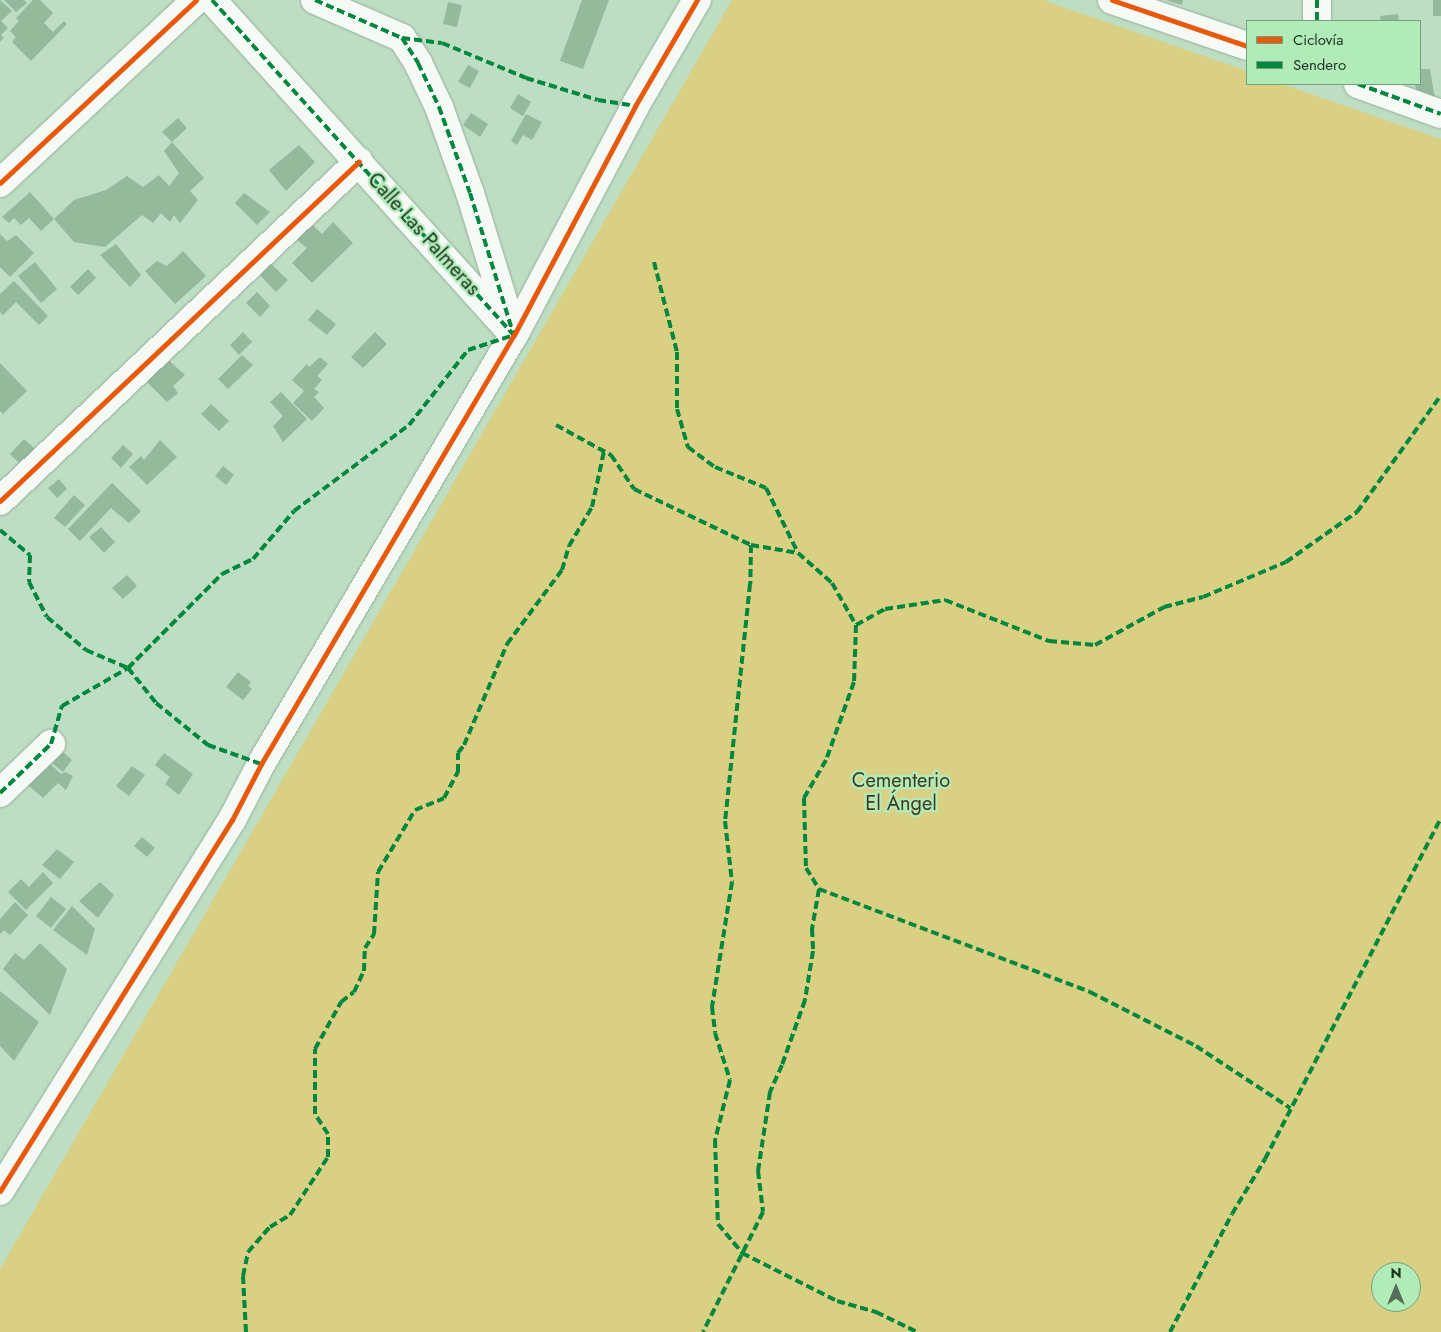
<!DOCTYPE html>
<meta charset="utf-8">
<style>
body{margin:0}
#map{position:relative;width:1441px;height:1332px;overflow:hidden;background:#bddec2;font-family:Jost,sans-serif}
div>[style]{position:absolute}
[style*='--x']{left:calc(var(--x)*1px);top:calc(var(--y)*1px);width:calc(var(--w)*1px);rotate:calc(var(--a)*1deg)}
.green>*{inset:0;background:#d9d084}
.building>*{inset:0;background:#94b99b}
.roads{filter:drop-shadow(0 0 1px #94ae98) drop-shadow(0 0 1px #94ae98)}
.street>*{height:28px;margin:-14px;padding:0 14px;transform-origin:14px;border-radius:14px;background:#f5faf6}
.quiet>*{height:4px;margin-top:-2px;transform-origin:0;background:repeating-linear-gradient(90deg,#00873e 0 8px,transparent 0 12px)}
.cycleway>*{height:5px;margin:-2.5px;padding:0 2.5px;transform-origin:2.5px;border-radius:2.5px;background:#e8590c}
span{translate:-50% -50%;white-space:nowrap;text-align:center;line-height:1.15;-webkit-text-stroke:4.5px #b0ebb8;paint-order:stroke}
.street-label{font-size:20px;color:#1b321f}
.park-label{font-size:20px;color:#423922}
.legend{position:absolute;left:1246px;top:20px;width:175px;height:65px;box-sizing:border-box;background:#b0ebb8;border:1px solid #74a17b;margin:0;padding:6px 9px;list-style:none;font-size:15px;color:#1b321f}
.legend li{display:flex;align-items:center;gap:10px;height:25px}
.legend b{width:25px;border:1px solid #74a17b}
.north{position:absolute;left:1371px;top:1262px;width:50px;height:50px;box-sizing:border-box;background:#b0ebb8;border:1px solid #74a17b;border-radius:50%;rotate:0deg;font-size:14px;font-weight:700;line-height:20px;text-align:center;color:#1b321f}
.north::after{content:'';display:block;margin:auto;width:18px;height:22px;background:#546e58;clip-path:polygon(50% 0,100% 100%,50% 72%,0 100%)}
</style>
<div id="map">
<div class="green">
<i style="clip-path:polygon(evenodd,732px 0,1043px 0,1247px 71px,1247px 84px,1282px 84px,1441px 139px,1441px 1332px,0 1332px,0 1269px,732px 0,1381px 1272px,1411px 1272px,1411px 1302px,1381px 1302px,1381px 1272px)"></i>
</div>
<div class="building">
<i style="clip-path:polygon(0 0,12px 11px,1px 21px,8px 28px,1px 35px,4px 38px,0 42px)"></i>
<i style="clip-path:polygon(4px 0,24px 0,27px 3px,16px 12px)"></i>
<i style="clip-path:polygon(33px 0,40px 0,53px 13px,44px 23px,53px 32px,64px 21px,67px 24px,31px 61px,12px 42px,16px 37px,10px 31px,19px 21px,16px 18px)"></i>
<i style="clip-path:polygon(582px 0,609px 0,583px 69px,560px 61px)"></i>
<i style="clip-path:polygon(1166px 0,1183px 0,1182px 5px)"></i>
<i style="clip-path:polygon(1433px 0,1441px 0,1441px 16px,1433px 16px)"></i>
<i style="clip-path:polygon(448px 2px,462px 5px,457px 27px,443px 24px)"></i>
<i style="clip-path:polygon(1398px 14px,1399px 21px,1381px 21px,1380px 16px)"></i>
<i style="clip-path:polygon(468px 65px,479px 71px,470px 88px,458px 82px)"></i>
<i style="clip-path:polygon(1420px 69px,1430px 69px,1435px 99px,1417px 93px,1415px 84px,1420px 84px)"></i>
<i style="clip-path:polygon(518px 94px,531px 102px,523px 116px,510px 108px)"></i>
<i style="clip-path:polygon(471px 113px,488px 124px,480px 137px,463px 125px)"></i>
<i style="clip-path:polygon(526px 114px,542px 122px,532px 140px,523px 135px,517px 145px,511px 141px)"></i>
<i style="clip-path:polygon(178px 118px,187px 128px,172px 142px,204px 178px,190px 191px,198px 200px,180px 223px,174px 215px,170px 222px,161px 213px,153px 223px,142px 215px,105px 247px,74px 242px,54px 219px,74px 200px,106px 190px,127px 176px,143px 187px,159px 175px,169px 186px,179px 173px,164px 151px,172px 142px,162px 132px)"></i>
<i style="clip-path:polygon(299px 145px,315px 162px,286px 191px,269px 170px)"></i>
<i style="clip-path:polygon(30px 192px,54px 219px,41px 231px,29px 218px,21px 225px,14px 218px,9px 223px,2px 217px)"></i>
<i style="clip-path:polygon(244px 193px,270px 212px,257px 225px,235px 203px)"></i>
<i style="clip-path:polygon(333px 222px,353px 243px,312px 283px,292px 263px,307px 248px,297px 240px,312px 224px,322px 234px)"></i>
<i style="clip-path:polygon(0 234px,7px 241px,16px 235px,34px 253px,10px 277px,0 267px)"></i>
<i style="clip-path:polygon(116px 244px,141px 275px,130px 287px,100px 255px)"></i>
<i style="clip-path:polygon(183px 251px,206px 276px,175px 304px,145px 271px,157px 261px,167px 266px)"></i>
<i style="clip-path:polygon(35px 262px,57px 289px,41px 303px,18px 276px)"></i>
<i style="clip-path:polygon(270px 263px,288px 280px,276px 292px,259px 274px)"></i>
<i style="clip-path:polygon(88px 269px,96px 278px,78px 295px,70px 287px)"></i>
<i style="clip-path:polygon(14px 281px,48px 316px,39px 325px,16px 302px,3px 315px,0 312px,0 294px)"></i>
<i style="clip-path:polygon(257px 292px,270px 306px,260px 317px,246px 303px)"></i>
<i style="clip-path:polygon(317px 309px,336px 324px,327px 335px,308px 320px)"></i>
<i style="clip-path:polygon(243px 332px,252px 342px,239px 355px,230px 345px)"></i>
<i style="clip-path:polygon(375px 332px,387px 344px,363px 368px,351px 357px)"></i>
<i style="clip-path:polygon(242px 355px,253px 365px,228px 389px,218px 379px)"></i>
<i style="clip-path:polygon(164px 356px,185px 375px,173px 386px,178px 393px,167px 402px,144px 379px)"></i>
<i style="clip-path:polygon(320px 357px,328px 364px,317px 376px,322px 380px,314px 389px,319px 392px,314px 397px,324px 408px,312px 421px,293px 403px,304px 391px,292px 380px,307px 364px,309px 367px)"></i>
<i style="clip-path:polygon(0 363px,27px 391px,3px 414px,0 411px)"></i>
<i style="clip-path:polygon(281px 392px,307px 419px,283px 442px,273px 426px,283px 416px,270px 402px)"></i>
<i style="clip-path:polygon(211px 404px,229px 421px,219px 431px,201px 414px)"></i>
<i style="clip-path:polygon(24px 439px,35px 449px,22px 466px,10px 454px)"></i>
<i style="clip-path:polygon(160px 440px,177px 457px,147px 485px,129px 467px,141px 456px,144px 460px)"></i>
<i style="clip-path:polygon(123px 445px,133px 454px,121px 468px,111px 458px)"></i>
<i style="clip-path:polygon(223px 466px,234px 475px,226px 485px,215px 476px)"></i>
<i style="clip-path:polygon(59px 479px,67px 489px,57px 498px,48px 488px)"></i>
<i style="clip-path:polygon(112px 483px,141px 511px,129px 523px,111px 508px,80px 541px,68px 529px)"></i>
<i style="clip-path:polygon(74px 495px,85px 505px,65px 527px,54px 518px)"></i>
<i style="clip-path:polygon(101px 527px,115px 542px,104px 553px,89px 537px)"></i>
<i style="clip-path:polygon(127px 575px,137px 586px,123px 599px,112px 588px)"></i>
<i style="clip-path:polygon(238px 672px,251px 682px,248px 686px,252px 689px,243px 700px,226px 687px)"></i>
<i style="clip-path:polygon(62px 751px,72px 760px,63px 772px,52px 763px)"></i>
<i style="clip-path:polygon(164px 753px,193px 774px,179px 795px,165px 784px,170px 777px,155px 765px)"></i>
<i style="clip-path:polygon(49px 763px,61px 774px,65px 772px,73px 776px,66px 790px,58px 783px,43px 798px,28px 785px)"></i>
<i style="clip-path:polygon(132px 766px,145px 775px,129px 796px,116px 786px)"></i>
<i style="clip-path:polygon(142px 837px,155px 848px,147px 857px,134px 846px)"></i>
<i style="clip-path:polygon(57px 849px,74px 862px,60px 879px,42px 865px)"></i>
<i style="clip-path:polygon(43px 872px,53px 883px,26px 910px,8px 892px,21px 879px,29px 887px)"></i>
<i style="clip-path:polygon(100px 882px,114px 895px,98px 918px,79px 901px)"></i>
<i style="clip-path:polygon(51px 897px,66px 909px,51px 928px,36px 916px)"></i>
<i style="clip-path:polygon(15px 902px,28px 915px,10px 935px,4px 930px,0 934px,0 919px)"></i>
<i style="clip-path:polygon(72px 906px,95px 929px,87px 955px,53px 930px)"></i>
<i style="clip-path:polygon(40px 943px,67px 969px,50px 1015px,3px 969px,15px 953px,24px 960px)"></i>
<i style="clip-path:polygon(0 991px,39px 1022px,14px 1061px,0 1046px)"></i>
</div>
<div class="roads">
<div class="street">
<i style="--x:212;--y:0;--w:451;--a:48"></i>
<i style="--x:315;--y:0;--w:95;--a:23.6"></i>
<i style="--x:402;--y:38;--w:30;--a:57"></i>
<i style="--x:418;--y:63;--w:49;--a:64.5"></i>
<i style="--x:439;--y:107;--w:91;--a:70.2"></i>
<i style="--x:470;--y:193;--w:139;--a:72.9"></i>
<i style="--x:1112;--y:0;--w:143;--a:18.8"></i>
<i style="--x:1317;--y:0;--w:21;--a:90"></i>
<i style="--x:1358;--y:84;--w:88;--a:19.9"></i>
<i style="--x:0;--y:183;--w:268;--a:-43"></i>
<i style="--x:0;--y:501;--w:494;--a:-43.4"></i>
<i style="--x:0;--y:793;--w:71;--a:-43.9"></i>
<i style="--x:0;--y:1191;--w:438;--a:-58"></i>
<i style="--x:232;--y:820;--w:63;--a:-62.6"></i>
<i style="--x:261;--y:764;--w:498;--a:-59.5"></i>
<i style="--x:514;--y:335;--w:259;--a:-62.1"></i>
<i style="--x:635;--y:106;--w:123;--a:-59.7"></i>
</div>
</div>
<div class="quiet">
<i style="--x:212;--y:0;--w:451;--a:48"></i>
<i style="--x:315;--y:0;--w:95;--a:23.6"></i>
<i style="--x:402;--y:38;--w:30;--a:57"></i>
<i style="--x:418;--y:63;--w:49;--a:64.5"></i>
<i style="--x:439;--y:107;--w:91;--a:70.2"></i>
<i style="--x:470;--y:193;--w:146;--a:72.9"></i>
<i style="--x:1317;--y:0;--w:21;--a:90"></i>
<i style="--x:402;--y:38;--w:40;--a:7.1"></i>
<i style="--x:442;--y:43;--w:91;--a:22.6"></i>
<i style="--x:526;--y:78;--w:75;--a:17"></i>
<i style="--x:598;--y:100;--w:37;--a:9"></i>
<i style="--x:1358;--y:84;--w:88;--a:19.9"></i>
<i style="--x:654;--y:262;--w:93;--a:75.7"></i>
<i style="--x:677;--y:352;--w:57;--a:90"></i>
<i style="--x:677;--y:409;--w:40;--a:74"></i>
<i style="--x:688;--y:447;--w:34;--a:37"></i>
<i style="--x:715;--y:467;--w:55;--a:22.4"></i>
<i style="--x:766;--y:488;--w:72;--a:63.8"></i>
<i style="--x:556;--y:425;--w:63;--a:28.6"></i>
<i style="--x:611;--y:455;--w:41;--a:55.9"></i>
<i style="--x:634;--y:489;--w:130;--a:25.6"></i>
<i style="--x:751;--y:545;--w:48;--a:9.7"></i>
<i style="--x:798;--y:553;--w:45;--a:41.4"></i>
<i style="--x:832;--y:583;--w:48;--a:60.3"></i>
<i style="--x:856;--y:625;--w:57;--a:92"></i>
<i style="--x:854;--y:682;--w:83;--a:109.7"></i>
<i style="--x:826;--y:760;--w:44;--a:120.1"></i>
<i style="--x:804;--y:798;--w:70;--a:88.4"></i>
<i style="--x:806;--y:868;--w:25;--a:58"></i>
<i style="--x:819;--y:889;--w:41;--a:99.9"></i>
<i style="--x:812;--y:929;--w:22;--a:87"></i>
<i style="--x:813;--y:951;--w:50;--a:99.3"></i>
<i style="--x:805;--y:1000;--w:69;--a:109.5"></i>
<i style="--x:782;--y:1065;--w:30;--a:114"></i>
<i style="--x:770;--y:1092;--w:80;--a:98.6"></i>
<i style="--x:758;--y:1171;--w:41;--a:83"></i>
<i style="--x:763;--y:1212;--w:134;--a:116.6"></i>
<i style="--x:0;--y:530;--w:39;--a:40"></i>
<i style="--x:30;--y:555;--w:27;--a:92"></i>
<i style="--x:29;--y:582;--w:39;--a:63"></i>
<i style="--x:47;--y:617;--w:51;--a:40.2"></i>
<i style="--x:86;--y:650;--w:46;--a:23.2"></i>
<i style="--x:128;--y:668;--w:45;--a:51.3"></i>
<i style="--x:156;--y:703;--w:67;--a:38.9"></i>
<i style="--x:208;--y:745;--w:56;--a:19.7"></i>
<i style="--x:751;--y:545;--w:39;--a:91"></i>
<i style="--x:750;--y:584;--w:238;--a:96"></i>
<i style="--x:725;--y:821;--w:61;--a:83.5"></i>
<i style="--x:732;--y:882;--w:127;--a:99.1"></i>
<i style="--x:712;--y:1007;--w:26;--a:83"></i>
<i style="--x:715;--y:1033;--w:49;--a:72.3"></i>
<i style="--x:730;--y:1080;--w:62;--a:104"></i>
<i style="--x:715;--y:1140;--w:84;--a:88"></i>
<i style="--x:718;--y:1224;--w:38;--a:50"></i>
<i style="--x:742;--y:1253;--w:106;--a:26.8"></i>
<i style="--x:837;--y:1301;--w:41;--a:15.8"></i>
<i style="--x:876;--y:1312;--w:46;--a:26"></i>
<i style="--x:856;--y:625;--w:33;--a:-29"></i>
<i style="--x:885;--y:609;--w:61;--a:-8.5"></i>
<i style="--x:945;--y:600;--w:112;--a:21.5"></i>
<i style="--x:1049;--y:641;--w:46;--a:5"></i>
<i style="--x:1095;--y:645;--w:79;--a:-28.8"></i>
<i style="--x:1164;--y:607;--w:40;--a:-14.4"></i>
<i style="--x:1203;--y:597;--w:90;--a:-22.9"></i>
<i style="--x:1286;--y:562;--w:87;--a:-35.2"></i>
<i style="--x:1357;--y:512;--w:144;--a:-54.3"></i>
<i style="--x:0;--y:793;--w:71;--a:-43.9"></i>
<i style="--x:51;--y:744;--w:40;--a:-74"></i>
<i style="--x:62;--y:706;--w:76;--a:-29.9"></i>
<i style="--x:128;--y:668;--w:133;--a:-45"></i>
<i style="--x:222;--y:574;--w:34;--a:-26"></i>
<i style="--x:253;--y:559;--w:63;--a:-49.5"></i>
<i style="--x:294;--y:511;--w:144;--a:-36.8"></i>
<i style="--x:409;--y:425;--w:95;--a:-51.8"></i>
<i style="--x:468;--y:350;--w:48;--a:-18.1"></i>
<i style="--x:819;--y:889;--w:290;--a:20.8"></i>
<i style="--x:1090;--y:992;--w:119;--a:27"></i>
<i style="--x:1196;--y:1046;--w:113;--a:33.4"></i>
<i style="--x:246;--y:1332;--w:56;--a:-93.1"></i>
<i style="--x:243;--y:1276;--w:25;--a:-78"></i>
<i style="--x:248;--y:1252;--w:33;--a:-49"></i>
<i style="--x:270;--y:1227;--w:23;--a:-31"></i>
<i style="--x:290;--y:1215;--w:69;--a:-56.8"></i>
<i style="--x:328;--y:1157;--w:23;--a:-90"></i>
<i style="--x:328;--y:1134;--w:24;--a:-123"></i>
<i style="--x:315;--y:1114;--w:65;--a:-90"></i>
<i style="--x:315;--y:1049;--w:54;--a:-61"></i>
<i style="--x:341;--y:1002;--w:16;--a:-38"></i>
<i style="--x:354;--y:992;--w:23;--a:-65"></i>
<i style="--x:364;--y:971;--w:23;--a:-88"></i>
<i style="--x:365;--y:948;--w:17;--a:-57"></i>
<i style="--x:374;--y:934;--w:62;--a:-86.3"></i>
<i style="--x:378;--y:872;--w:72;--a:-59.2"></i>
<i style="--x:415;--y:810;--w:31;--a:-22"></i>
<i style="--x:444;--y:798;--w:30;--a:-62"></i>
<i style="--x:458;--y:772;--w:19;--a:-90"></i>
<i style="--x:458;--y:753;--w:10;--a:-53"></i>
<i style="--x:464;--y:745;--w:110;--a:-66.9"></i>
<i style="--x:507;--y:644;--w:92;--a:-53.4"></i>
<i style="--x:562;--y:570;--w:25;--a:-74"></i>
<i style="--x:569;--y:546;--w:45;--a:-59.5"></i>
<i style="--x:592;--y:507;--w:57;--a:-77.9"></i>
<i style="--x:1170;--y:1332;--w:133;--a:-62.3"></i>
<i style="--x:1232;--y:1214;--w:64;--a:-59"></i>
<i style="--x:1265;--y:1159;--w:384;--a:-62.7"></i>
</div>
<div class="cycleway">
<i style="--x:1112;--y:0;--w:143;--a:18.8"></i>
<i style="--x:0;--y:183;--w:268;--a:-43"></i>
<i style="--x:0;--y:501;--w:494;--a:-43.4"></i>
<i style="--x:0;--y:1191;--w:438;--a:-58"></i>
<i style="--x:232;--y:820;--w:63;--a:-62.6"></i>
<i style="--x:261;--y:764;--w:498;--a:-59.5"></i>
<i style="--x:514;--y:335;--w:259;--a:-62.1"></i>
<i style="--x:635;--y:106;--w:123;--a:-59.7"></i>
</div>
<div class="street-label">
<span style="left:424px;top:234px;rotate:48deg">Calle Las Palmeras</span>
</div>
<div class="park-label">
<span style="left:901px;top:792px">Cementerio<br>El Ángel</span>
</div>
<ul class="legend">
<li><b style="height:6px;background:#e8590c"></b>Ciclovía</li>
<li><b style="height:6px;background:#00873e"></b>Sendero</li>
</ul>
<div class="north">N</div>
</div>
